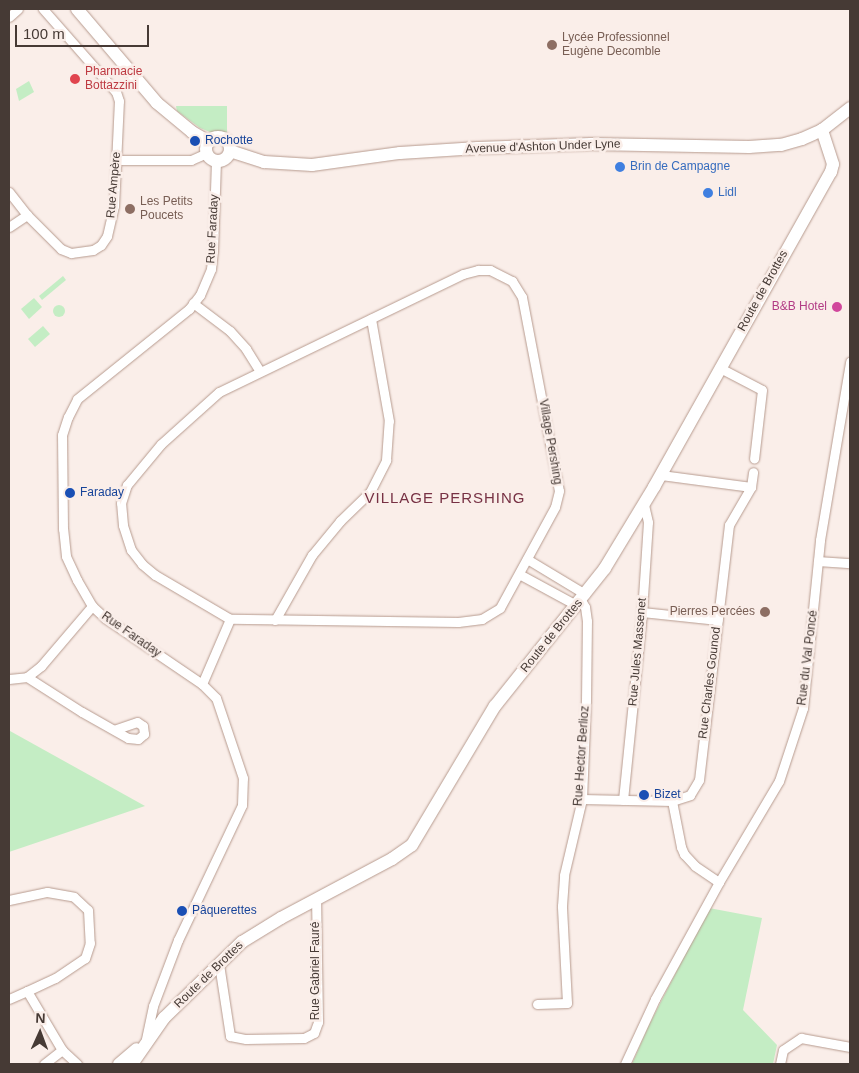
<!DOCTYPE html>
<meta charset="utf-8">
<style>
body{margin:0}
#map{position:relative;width:859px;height:1073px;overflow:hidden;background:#faeee9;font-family:Helvetica,sans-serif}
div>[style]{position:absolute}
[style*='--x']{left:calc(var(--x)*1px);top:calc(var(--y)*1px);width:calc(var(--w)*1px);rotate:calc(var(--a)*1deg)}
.green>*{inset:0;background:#c4edc4}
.round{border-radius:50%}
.roads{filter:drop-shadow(0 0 1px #b79b8f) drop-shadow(0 0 1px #b79b8f)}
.street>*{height:9px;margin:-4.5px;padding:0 4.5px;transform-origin:4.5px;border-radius:4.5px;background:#fff}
.secondary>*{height:12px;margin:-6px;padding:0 6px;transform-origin:6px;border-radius:6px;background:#fff}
.secondary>.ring{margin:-6px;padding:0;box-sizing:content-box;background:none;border:12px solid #fff;border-radius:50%}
.dots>*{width:14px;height:14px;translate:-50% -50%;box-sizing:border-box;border:2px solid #faeee9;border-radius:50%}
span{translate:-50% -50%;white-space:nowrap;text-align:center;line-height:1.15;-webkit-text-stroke:5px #faeee9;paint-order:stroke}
.education-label{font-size:12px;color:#785e54}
.left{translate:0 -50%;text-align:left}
.right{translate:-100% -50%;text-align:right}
.health-label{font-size:12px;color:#be3a42}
.transit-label{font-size:12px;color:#164399}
.street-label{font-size:12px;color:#463a35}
.shop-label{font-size:12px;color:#366cbe}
.hotel-label{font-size:12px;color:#b23c85}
.quarter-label{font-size:15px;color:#773144;letter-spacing:1px}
.frame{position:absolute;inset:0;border:10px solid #463a35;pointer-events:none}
.north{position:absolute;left:15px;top:1008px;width:50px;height:50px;-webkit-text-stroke:4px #faeee9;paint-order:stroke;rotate:2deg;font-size:14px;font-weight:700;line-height:20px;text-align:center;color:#463a35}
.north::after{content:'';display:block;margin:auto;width:18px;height:22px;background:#463a35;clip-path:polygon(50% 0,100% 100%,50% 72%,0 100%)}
.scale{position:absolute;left:15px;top:25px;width:134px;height:22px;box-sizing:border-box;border:2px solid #463a35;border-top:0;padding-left:6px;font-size:15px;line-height:18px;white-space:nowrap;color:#463a35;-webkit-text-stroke:4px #faeee9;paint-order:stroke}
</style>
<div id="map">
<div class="green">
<i style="clip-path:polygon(29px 81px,34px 92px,19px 101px,16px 89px)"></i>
<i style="clip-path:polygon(176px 106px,227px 106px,227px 132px,210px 132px,200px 128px,177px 111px)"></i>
<i style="clip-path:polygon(63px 276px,66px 280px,42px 300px,39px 296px)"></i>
<i style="clip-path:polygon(34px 298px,42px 307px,29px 319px,21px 309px)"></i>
<i class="round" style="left:53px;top:305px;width:12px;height:12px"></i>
<i style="clip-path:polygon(43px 326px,50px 334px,35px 347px,28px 339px)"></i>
<i style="clip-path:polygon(9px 731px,10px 731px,145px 806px,9px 852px)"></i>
<i style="clip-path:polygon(709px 908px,762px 918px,743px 1010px,777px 1045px,773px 1064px,632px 1064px,648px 1027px)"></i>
</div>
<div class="roads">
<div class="street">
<i style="--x:9;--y:17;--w:12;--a:-42"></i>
<i style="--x:117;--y:160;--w:74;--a:0"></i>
<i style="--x:191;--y:160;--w:17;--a:-24"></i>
<i style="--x:9;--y:192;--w:29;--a:52"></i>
<i style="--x:27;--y:215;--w:48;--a:45"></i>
<i style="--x:61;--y:249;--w:11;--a:22"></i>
<i style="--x:71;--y:253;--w:22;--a:-8"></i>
<i style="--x:93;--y:250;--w:9;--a:-32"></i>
<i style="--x:101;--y:245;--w:11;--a:-56"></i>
<i style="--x:107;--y:236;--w:31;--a:-77"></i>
<i style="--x:114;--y:206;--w:105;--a:-87.3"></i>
<i style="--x:119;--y:101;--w:9;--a:-108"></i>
<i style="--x:116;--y:92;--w:111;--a:-131.3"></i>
<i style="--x:9;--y:227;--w:22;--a:-34"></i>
<i style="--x:478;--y:270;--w:12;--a:0"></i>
<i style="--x:490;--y:270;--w:25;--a:27"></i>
<i style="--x:512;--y:281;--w:19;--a:58"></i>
<i style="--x:522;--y:297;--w:197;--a:79.2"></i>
<i style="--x:559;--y:491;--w:16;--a:104"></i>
<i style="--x:555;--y:507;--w:115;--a:118.6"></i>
<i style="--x:500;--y:608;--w:21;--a:149"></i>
<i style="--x:482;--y:619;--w:24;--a:173"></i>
<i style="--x:458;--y:622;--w:228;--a:-179.2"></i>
<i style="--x:230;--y:619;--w:87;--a:-149.6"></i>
<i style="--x:155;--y:575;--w:17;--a:-140"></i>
<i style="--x:142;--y:564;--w:18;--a:-128"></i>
<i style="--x:131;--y:550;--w:26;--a:-108"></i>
<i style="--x:123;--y:525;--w:22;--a:-95"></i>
<i style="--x:121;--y:503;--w:19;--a:-72"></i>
<i style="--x:127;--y:485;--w:53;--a:-50.3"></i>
<i style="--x:161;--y:444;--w:78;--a:-41.9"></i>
<i style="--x:219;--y:392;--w:271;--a:-25.8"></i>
<i style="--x:463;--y:274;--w:16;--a:-15"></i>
<i style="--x:193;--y:303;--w:46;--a:37.1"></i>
<i style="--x:230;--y:331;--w:24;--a:48"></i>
<i style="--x:246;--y:349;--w:26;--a:58"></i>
<i style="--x:720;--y:368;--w:47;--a:27.6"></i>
<i style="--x:762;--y:390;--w:69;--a:96.6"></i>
<i style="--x:661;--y:475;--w:91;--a:7.6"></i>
<i style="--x:527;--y:559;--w:68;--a:31.1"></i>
<i style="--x:818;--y:561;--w:32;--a:4"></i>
<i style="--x:519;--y:574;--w:65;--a:28.5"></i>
<i style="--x:642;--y:612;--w:76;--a:6"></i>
<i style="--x:275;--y:620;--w:75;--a:-60.4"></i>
<i style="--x:312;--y:555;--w:44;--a:-50.5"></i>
<i style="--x:340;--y:521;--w:42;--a:-44"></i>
<i style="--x:370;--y:492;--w:36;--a:-63"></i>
<i style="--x:386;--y:460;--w:39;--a:-86"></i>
<i style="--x:389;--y:421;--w:104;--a:-100"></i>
<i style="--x:27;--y:677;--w:65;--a:32.5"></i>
<i style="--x:82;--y:712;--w:53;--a:29.5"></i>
<i style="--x:128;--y:738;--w:10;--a:6"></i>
<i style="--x:138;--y:739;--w:8;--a:-40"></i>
<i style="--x:144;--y:734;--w:8;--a:-97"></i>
<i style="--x:143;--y:726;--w:7;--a:-146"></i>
<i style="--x:137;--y:722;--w:24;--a:161"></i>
<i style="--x:9;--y:679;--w:18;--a:-6"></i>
<i style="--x:27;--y:677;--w:18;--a:-38"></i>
<i style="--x:41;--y:666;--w:79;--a:-49.6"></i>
<i style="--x:202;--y:684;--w:71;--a:-66.7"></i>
<i style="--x:582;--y:799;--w:90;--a:1.3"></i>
<i style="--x:672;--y:801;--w:19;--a:-18"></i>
<i style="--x:690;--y:795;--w:17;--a:-59"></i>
<i style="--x:699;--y:780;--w:257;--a:-83.3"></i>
<i style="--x:729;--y:525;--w:44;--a:-59.9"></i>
<i style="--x:751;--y:487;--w:15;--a:-82"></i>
<i style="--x:623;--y:800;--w:189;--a:-84.2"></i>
<i style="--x:642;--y:612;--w:90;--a:-86.2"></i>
<i style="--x:648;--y:522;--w:18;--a:-103"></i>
<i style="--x:672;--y:801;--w:47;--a:78.9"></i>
<i style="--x:681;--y:847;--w:8;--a:67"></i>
<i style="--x:684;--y:854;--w:16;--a:47"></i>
<i style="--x:695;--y:866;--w:29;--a:34"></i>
<i style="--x:9;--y:900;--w:39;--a:-12"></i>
<i style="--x:47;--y:892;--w:27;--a:10"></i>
<i style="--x:74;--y:897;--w:19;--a:43"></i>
<i style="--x:88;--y:910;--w:33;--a:87"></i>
<i style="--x:90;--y:943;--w:16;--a:108"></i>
<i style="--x:85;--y:958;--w:36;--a:146"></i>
<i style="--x:55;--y:978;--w:31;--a:155"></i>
<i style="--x:27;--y:991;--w:69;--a:59.3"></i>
<i style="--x:62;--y:1050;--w:21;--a:43"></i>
<i style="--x:219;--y:964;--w:73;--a:81.3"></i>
<i style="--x:230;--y:1036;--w:16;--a:11"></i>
<i style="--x:246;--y:1039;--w:58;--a:-1"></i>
<i style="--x:304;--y:1038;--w:11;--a:-27"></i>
<i style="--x:314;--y:1033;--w:12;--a:-70"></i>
<i style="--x:318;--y:1022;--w:122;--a:-90.9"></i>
<i style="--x:9;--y:999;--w:20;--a:-24"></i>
<i style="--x:537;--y:1004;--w:30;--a:-2"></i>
<i style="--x:567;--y:1003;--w:97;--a:-93"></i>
<i style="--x:562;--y:906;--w:31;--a:-86"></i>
<i style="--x:564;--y:875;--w:78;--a:-76.7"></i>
<i style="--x:582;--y:799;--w:98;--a:-87.7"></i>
<i style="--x:586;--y:701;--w:80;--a:-89.3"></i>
<i style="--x:587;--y:621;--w:14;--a:-98"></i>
<i style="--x:585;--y:607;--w:8;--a:-120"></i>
<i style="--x:146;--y:1039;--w:34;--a:-78"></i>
<i style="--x:153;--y:1006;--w:71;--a:-69.3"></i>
<i style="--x:178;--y:940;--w:149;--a:-64.6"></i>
<i style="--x:242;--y:805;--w:27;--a:-88"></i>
<i style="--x:243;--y:778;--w:84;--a:-108.6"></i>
<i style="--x:216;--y:698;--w:20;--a:-135"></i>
<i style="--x:202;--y:684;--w:117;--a:-145.8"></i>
<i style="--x:105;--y:618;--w:18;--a:-137"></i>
<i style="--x:92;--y:606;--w:30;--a:-120"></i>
<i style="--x:77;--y:580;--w:26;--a:-115"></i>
<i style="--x:66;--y:556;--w:27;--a:-96"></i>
<i style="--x:63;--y:529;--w:94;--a:-90.6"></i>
<i style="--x:62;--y:435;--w:19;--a:-72"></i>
<i style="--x:68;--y:417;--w:20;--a:-63"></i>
<i style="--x:77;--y:399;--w:144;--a:-38.8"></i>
<i style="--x:189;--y:309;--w:18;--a:-52"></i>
<i style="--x:200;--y:295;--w:28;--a:-67"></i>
<i style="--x:211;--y:269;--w:18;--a:-84"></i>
<i style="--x:213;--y:251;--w:90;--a:-88.1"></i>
<i style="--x:44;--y:1064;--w:23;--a:-38"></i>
<i style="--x:625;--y:1064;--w:72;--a:-65.2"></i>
<i style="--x:655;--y:999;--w:133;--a:-61.3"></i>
<i style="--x:719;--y:882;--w:117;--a:-59.3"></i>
<i style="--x:779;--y:781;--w:77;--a:-71.8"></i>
<i style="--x:803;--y:708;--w:169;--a:-84.2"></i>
<i style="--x:820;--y:540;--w:181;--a:-80.4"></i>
<i style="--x:780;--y:1064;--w:14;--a:-78"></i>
<i style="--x:783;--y:1050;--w:22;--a:-34"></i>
<i style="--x:801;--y:1038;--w:50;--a:10.4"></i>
</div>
<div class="secondary">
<i style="--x:77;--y:9;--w:123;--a:49.6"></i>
<i style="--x:157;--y:103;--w:45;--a:39.6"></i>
<i style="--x:192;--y:132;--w:20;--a:30"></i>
<i class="ring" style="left:206px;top:137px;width:12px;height:12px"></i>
<i style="--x:230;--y:151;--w:36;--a:18"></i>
<i style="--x:264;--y:162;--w:48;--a:3.6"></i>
<i style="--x:312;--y:165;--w:89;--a:-7.8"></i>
<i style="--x:400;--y:153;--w:78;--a:-3.7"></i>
<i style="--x:478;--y:148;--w:113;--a:-2"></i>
<i style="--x:591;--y:144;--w:158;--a:1.1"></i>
<i style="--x:749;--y:147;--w:32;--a:-4"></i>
<i style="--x:781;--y:145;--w:22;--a:-16"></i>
<i style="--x:802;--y:139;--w:22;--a:-24"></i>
<i style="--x:822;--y:130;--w:36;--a:-38"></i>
<i style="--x:119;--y:1064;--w:23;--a:-40"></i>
<i style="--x:132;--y:1064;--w:56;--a:-55.2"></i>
<i style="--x:164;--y:1018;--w:109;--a:-44.3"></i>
<i style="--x:242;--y:942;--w:46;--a:-31.6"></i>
<i style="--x:281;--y:918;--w:126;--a:-28"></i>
<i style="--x:392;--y:859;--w:24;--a:-35"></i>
<i style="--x:412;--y:845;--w:162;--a:-59.2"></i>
<i style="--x:495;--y:706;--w:176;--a:-51.4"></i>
<i style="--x:605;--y:568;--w:95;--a:-58.8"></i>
<i style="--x:654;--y:487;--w:361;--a:-60.7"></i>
<i style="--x:831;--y:172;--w:8;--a:-76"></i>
<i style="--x:833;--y:164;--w:36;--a:-108"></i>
</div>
</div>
<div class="dots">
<i style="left:552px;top:45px;background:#8d6e63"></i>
<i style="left:75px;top:79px;background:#e0444e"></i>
<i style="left:195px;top:141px;background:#1a4fb4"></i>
<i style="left:620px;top:167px;background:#3f7fe0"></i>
<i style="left:708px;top:193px;background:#3f7fe0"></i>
<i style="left:130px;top:209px;background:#8d6e63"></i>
<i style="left:837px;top:307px;background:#d1479c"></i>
<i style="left:70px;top:493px;background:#1a4fb4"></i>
<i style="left:765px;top:612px;background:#8d6e63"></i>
<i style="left:644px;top:795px;background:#1a4fb4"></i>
<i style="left:182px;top:911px;background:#1a4fb4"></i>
</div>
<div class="education-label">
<span class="left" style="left:562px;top:45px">Lycée Professionnel<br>Eugène Decomble</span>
<span class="left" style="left:140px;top:209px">Les Petits<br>Poucets</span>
<span class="right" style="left:755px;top:612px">Pierres Percées</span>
</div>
<div class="health-label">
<span class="left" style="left:85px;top:79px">Pharmacie<br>Bottazzini</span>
</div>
<div class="transit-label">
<span class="left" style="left:205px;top:141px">Rochotte</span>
<span class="left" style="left:80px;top:493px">Faraday</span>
<span class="left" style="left:654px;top:795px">Bizet</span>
<span class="left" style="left:192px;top:911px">Pâquerettes</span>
</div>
<div class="street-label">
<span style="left:543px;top:147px;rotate:-2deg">Avenue d'Ashton Under Lyne</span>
<span style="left:114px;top:185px;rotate:-85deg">Rue Ampère</span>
<span style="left:213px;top:229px;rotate:-87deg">Rue Faraday</span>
<span style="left:763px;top:291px;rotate:-61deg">Route de Brottes</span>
<span style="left:550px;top:442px;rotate:80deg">Village Pershing</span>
<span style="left:131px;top:635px;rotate:35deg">Rue Faraday</span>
<span style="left:552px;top:636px;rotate:-51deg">Route de Brottes</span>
<span style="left:638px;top:652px;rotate:-85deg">Rue Jules Massenet</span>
<span style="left:808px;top:658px;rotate:-83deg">Rue du Val Poncé</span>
<span style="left:710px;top:683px;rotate:-83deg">Rue Charles Gounod</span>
<span style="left:582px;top:756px;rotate:-86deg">Rue Hector Berlioz</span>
<span style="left:316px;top:971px;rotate:-90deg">Rue Gabriel Fauré</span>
<span style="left:209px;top:975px;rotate:-44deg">Route de Brottes</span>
</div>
<div class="shop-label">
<span class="left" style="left:630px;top:167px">Brin de Campagne</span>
<span class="left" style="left:718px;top:193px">Lidl</span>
</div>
<div class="hotel-label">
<span class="right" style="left:827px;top:307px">B&amp;B Hotel</span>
</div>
<div class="quarter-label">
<span style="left:445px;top:498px">VILLAGE PERSHING</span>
</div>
<div class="frame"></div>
<div class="north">N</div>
<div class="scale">100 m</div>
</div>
